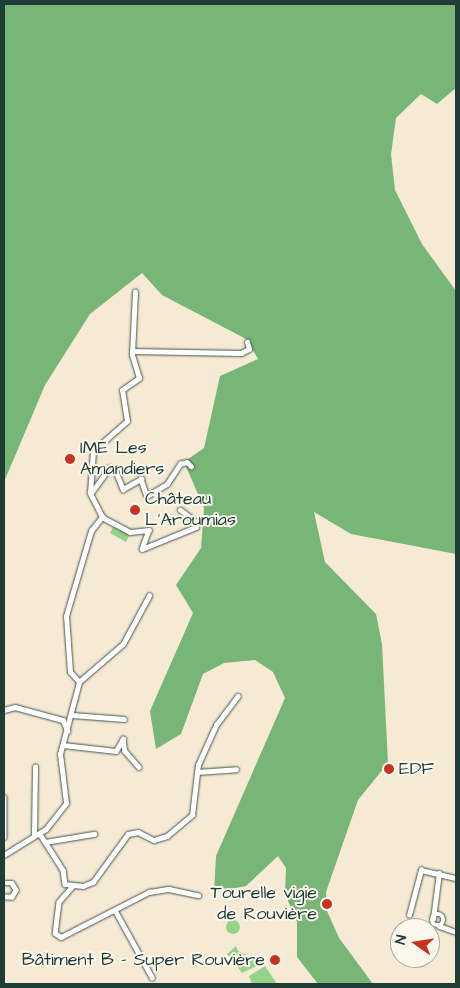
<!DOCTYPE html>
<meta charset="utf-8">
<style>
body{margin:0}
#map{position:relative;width:460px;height:988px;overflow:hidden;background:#f6ead4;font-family:"Architects Daughter",sans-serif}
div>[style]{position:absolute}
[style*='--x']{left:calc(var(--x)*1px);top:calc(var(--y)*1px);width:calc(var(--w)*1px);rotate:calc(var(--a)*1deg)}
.green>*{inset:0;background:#94d48a}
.round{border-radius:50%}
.forest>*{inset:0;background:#77b676}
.roads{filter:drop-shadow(0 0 1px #3f574c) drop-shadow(0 0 1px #3f574c)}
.minor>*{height:4.5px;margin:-2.25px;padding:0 2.25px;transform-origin:2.25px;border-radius:2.25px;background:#fff}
.minor>.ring{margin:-2.25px;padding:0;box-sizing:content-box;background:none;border:4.5px solid #fff;border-radius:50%}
.dots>*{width:14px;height:14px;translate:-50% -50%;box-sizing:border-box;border:2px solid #fbf7ec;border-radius:50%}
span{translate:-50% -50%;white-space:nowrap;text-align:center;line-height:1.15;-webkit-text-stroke:4px #fbf7ec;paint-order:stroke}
.poi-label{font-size:18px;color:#1f3d34}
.left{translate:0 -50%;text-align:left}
.right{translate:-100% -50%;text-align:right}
.frame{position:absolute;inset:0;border:5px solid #1f3d34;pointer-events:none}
.north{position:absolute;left:390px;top:918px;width:50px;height:50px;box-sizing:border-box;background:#fbf7ec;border:1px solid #a3ada2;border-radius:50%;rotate:283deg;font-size:14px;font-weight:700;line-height:20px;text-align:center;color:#1f3d34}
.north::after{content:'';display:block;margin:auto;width:18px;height:22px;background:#c8321e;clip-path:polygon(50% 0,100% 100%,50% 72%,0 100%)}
</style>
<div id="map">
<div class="green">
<i style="clip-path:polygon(114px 525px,130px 534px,126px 542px,110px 533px)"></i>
<i class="round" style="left:226px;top:920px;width:14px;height:14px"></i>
<i style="clip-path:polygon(236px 946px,238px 951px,263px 963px,242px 973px,227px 954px)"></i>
<i style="clip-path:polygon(265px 966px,277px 984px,252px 984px,249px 976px)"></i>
</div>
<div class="forest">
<i style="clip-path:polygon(4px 4px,456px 4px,456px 88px,437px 104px,421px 94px,396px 118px,391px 154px,395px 190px,422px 244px,456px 291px,456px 554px,351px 534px,314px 512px,325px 562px,376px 614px,382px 644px,388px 763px,358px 800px,326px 892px,327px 911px,339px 938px,373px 984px,318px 984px,297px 957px,297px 922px,285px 894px,286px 868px,278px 856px,246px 886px,214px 892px,216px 856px,285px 698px,273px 672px,255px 660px,224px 663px,203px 674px,181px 734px,156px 749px,150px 711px,193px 613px,176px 585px,201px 548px,204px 508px,184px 462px,204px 448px,220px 376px,258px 359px,246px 339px,162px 295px,142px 273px,90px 314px,45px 385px,4px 482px)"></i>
</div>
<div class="roads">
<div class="minor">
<i style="--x:132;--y:351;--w:109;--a:1.1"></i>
<i style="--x:241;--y:353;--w:9;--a:-27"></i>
<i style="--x:249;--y:349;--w:7;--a:-106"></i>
<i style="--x:91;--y:493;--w:31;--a:-54"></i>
<i style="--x:109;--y:468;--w:6;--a:9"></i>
<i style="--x:115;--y:469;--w:22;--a:68"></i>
<i style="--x:123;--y:489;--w:21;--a:-29"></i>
<i style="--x:141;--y:479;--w:18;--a:71"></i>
<i style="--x:147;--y:496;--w:23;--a:-31"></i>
<i style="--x:167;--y:484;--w:24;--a:-57"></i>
<i style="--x:180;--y:464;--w:7;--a:-16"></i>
<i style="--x:187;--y:462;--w:6;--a:45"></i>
<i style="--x:102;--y:517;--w:32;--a:28"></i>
<i style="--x:130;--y:532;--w:19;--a:-6"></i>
<i style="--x:149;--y:530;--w:20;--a:110"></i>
<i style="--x:142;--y:549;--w:58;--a:-22.2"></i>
<i style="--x:196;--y:527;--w:4;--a:-76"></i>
<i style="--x:197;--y:523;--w:21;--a:-143"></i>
<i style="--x:79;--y:682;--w:58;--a:-40.8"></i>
<i style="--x:123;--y:644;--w:55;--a:-61.6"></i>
<i style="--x:4;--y:710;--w:11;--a:-15"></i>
<i style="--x:15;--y:707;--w:50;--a:15.2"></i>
<i style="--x:63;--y:720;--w:12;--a:66"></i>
<i style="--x:72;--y:715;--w:52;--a:4.4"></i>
<i style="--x:63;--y:745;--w:53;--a:6.5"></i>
<i style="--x:116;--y:751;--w:14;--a:-60"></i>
<i style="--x:123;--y:739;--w:12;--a:81"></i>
<i style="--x:125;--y:751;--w:21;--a:49"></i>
<i style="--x:197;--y:772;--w:39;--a:-4"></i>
<i style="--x:4;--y:797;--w:40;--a:90"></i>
<i style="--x:34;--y:834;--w:67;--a:-89.1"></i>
<i style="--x:40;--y:834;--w:43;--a:57.4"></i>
<i style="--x:63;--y:870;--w:14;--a:82"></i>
<i style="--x:65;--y:884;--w:18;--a:6"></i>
<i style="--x:83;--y:886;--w:11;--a:-22"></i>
<i style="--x:93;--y:882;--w:59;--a:-53.9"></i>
<i style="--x:128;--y:834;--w:10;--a:-11"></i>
<i style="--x:138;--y:832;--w:18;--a:27"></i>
<i style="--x:154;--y:840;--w:14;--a:-17"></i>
<i style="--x:167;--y:836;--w:33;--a:-40"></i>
<i style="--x:192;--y:815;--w:50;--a:-83.2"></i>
<i style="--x:198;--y:765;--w:44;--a:-65.8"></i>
<i style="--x:216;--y:725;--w:36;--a:-53"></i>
<i style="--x:45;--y:842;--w:50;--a:-9.3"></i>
<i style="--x:4;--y:855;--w:49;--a:-31.8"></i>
<i style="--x:46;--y:829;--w:33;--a:-52"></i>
<i style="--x:66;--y:803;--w:49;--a:-97"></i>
<i style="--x:60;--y:754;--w:74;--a:-75.2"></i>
<i style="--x:79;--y:682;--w:13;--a:-132"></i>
<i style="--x:70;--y:672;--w:56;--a:-94.1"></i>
<i style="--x:66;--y:616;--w:89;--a:-73.6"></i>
<i style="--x:91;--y:531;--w:18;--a:-52"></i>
<i style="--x:102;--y:517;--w:27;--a:-117"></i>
<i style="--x:90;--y:493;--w:42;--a:-85.9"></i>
<i style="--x:93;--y:451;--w:45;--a:-41.4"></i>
<i style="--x:127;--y:421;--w:31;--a:-99"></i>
<i style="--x:122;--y:390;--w:21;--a:-35"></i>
<i style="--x:139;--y:378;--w:24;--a:-107"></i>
<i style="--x:132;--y:355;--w:63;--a:-87.3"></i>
<i style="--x:4;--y:883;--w:8;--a:0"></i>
<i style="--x:12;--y:883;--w:8;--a:60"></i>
<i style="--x:16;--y:890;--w:8;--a:120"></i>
<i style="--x:12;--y:897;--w:8;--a:180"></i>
<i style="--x:73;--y:886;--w:21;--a:131"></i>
<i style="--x:59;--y:902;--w:31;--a:97"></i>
<i style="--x:55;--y:933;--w:7;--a:34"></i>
<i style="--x:61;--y:937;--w:99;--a:-27.1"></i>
<i style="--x:149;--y:892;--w:20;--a:-9"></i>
<i style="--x:169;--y:889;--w:30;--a:12"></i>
<i style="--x:115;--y:910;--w:77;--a:61.1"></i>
<i class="ring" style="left:432.5px;top:914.5px;width:6.5px;height:6.5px"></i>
<i style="--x:409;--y:915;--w:47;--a:-75.1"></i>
<i style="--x:421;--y:870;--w:36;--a:13"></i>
<i style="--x:433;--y:919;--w:46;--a:-82.6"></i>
<i style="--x:439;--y:926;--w:18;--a:19"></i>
</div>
</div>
<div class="dots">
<i style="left:70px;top:459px;background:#c8321e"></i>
<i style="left:135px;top:510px;background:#c8321e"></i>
<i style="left:389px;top:769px;background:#c8321e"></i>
<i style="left:327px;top:904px;background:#c8321e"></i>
<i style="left:275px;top:960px;background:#c8321e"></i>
</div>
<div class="poi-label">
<span class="left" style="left:80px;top:459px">IME Les<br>Amandiers</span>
<span class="left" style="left:145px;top:510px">Château<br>L'Aroumias</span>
<span class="left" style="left:399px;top:769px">EDF</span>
<span class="right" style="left:317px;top:904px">Tourelle vigie<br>de Rouvière</span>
<span class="right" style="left:265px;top:960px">Bâtiment B - Super Rouvière</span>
</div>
<div class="frame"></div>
<div class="north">N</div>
</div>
